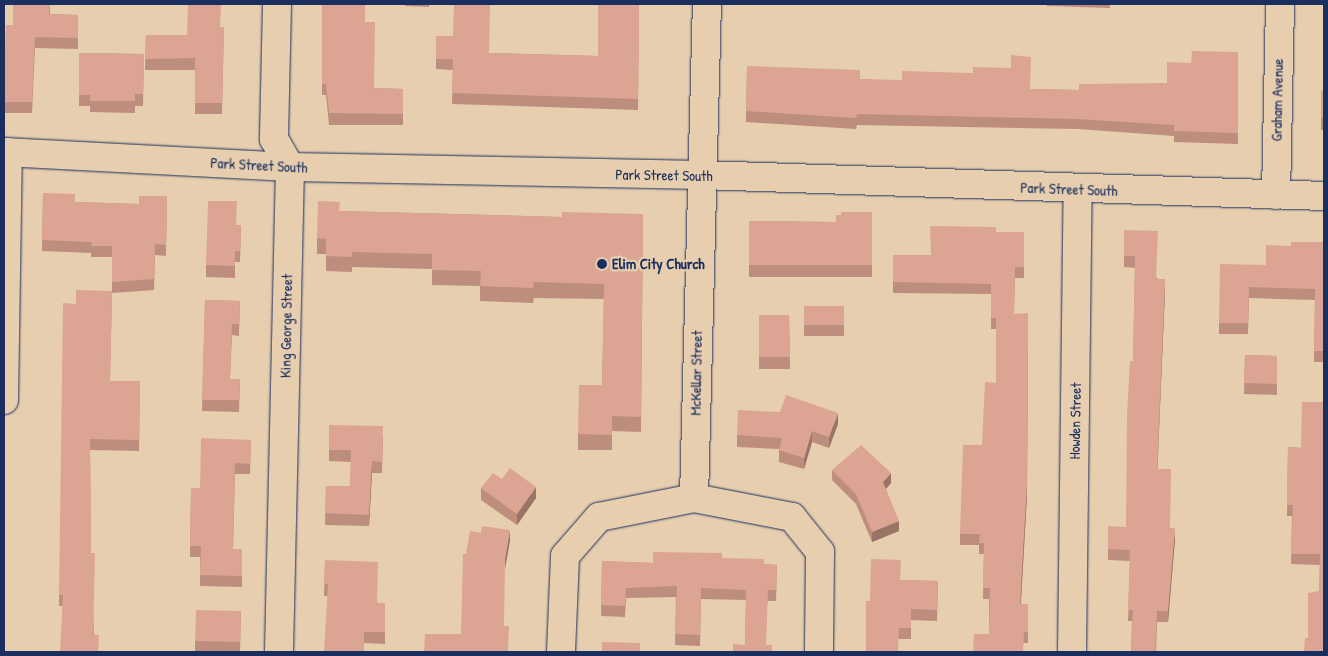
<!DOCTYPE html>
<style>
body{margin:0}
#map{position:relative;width:1328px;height:656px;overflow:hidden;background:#e7ceaf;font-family:"Patrick Hand",sans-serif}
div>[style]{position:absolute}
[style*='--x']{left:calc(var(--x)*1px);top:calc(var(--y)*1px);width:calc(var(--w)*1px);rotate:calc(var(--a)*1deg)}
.roads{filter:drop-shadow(0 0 1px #1b2f5e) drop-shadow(0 0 1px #1b2f5e)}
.minor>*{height:28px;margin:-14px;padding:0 14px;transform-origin:14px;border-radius:14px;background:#e7ceaf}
.wall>*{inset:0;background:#bd8e7e}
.shaded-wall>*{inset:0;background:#9a7467}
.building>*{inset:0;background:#dca593}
.dots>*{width:14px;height:14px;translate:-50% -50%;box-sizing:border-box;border:2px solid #e7ceaf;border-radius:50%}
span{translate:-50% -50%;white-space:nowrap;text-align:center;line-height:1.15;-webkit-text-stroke:4.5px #e7ceaf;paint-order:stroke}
.street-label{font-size:15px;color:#1b2f5e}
.poi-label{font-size:15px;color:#1b2f5e;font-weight:700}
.left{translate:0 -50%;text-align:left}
.frame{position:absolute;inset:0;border:5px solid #1b2f5e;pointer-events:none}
</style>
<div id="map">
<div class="roads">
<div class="minor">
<i style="--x:277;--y:4;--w:135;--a:91.3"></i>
<i style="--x:274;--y:139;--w:32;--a:60"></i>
<i style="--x:290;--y:167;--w:485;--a:91.3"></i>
<i style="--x:4;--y:152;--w:286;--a:3"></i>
<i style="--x:290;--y:167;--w:412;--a:1.1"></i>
<i style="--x:702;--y:175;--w:622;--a:1.93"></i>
<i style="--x:1276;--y:195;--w:191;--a:-88.8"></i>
<i style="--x:4;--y:400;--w:248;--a:-89.1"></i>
<i style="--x:694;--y:498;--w:494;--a:-88.5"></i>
<i style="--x:561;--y:652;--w:96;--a:-87.6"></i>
<i style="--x:565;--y:556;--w:52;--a:-48.9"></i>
<i style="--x:599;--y:517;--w:97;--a:-11.3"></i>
<i style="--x:694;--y:498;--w:100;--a:11"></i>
<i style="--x:792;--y:517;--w:45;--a:51.3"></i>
<i style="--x:820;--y:552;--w:100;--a:90.6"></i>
<i style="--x:1072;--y:652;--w:463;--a:-89.3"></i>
</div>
</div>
<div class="wall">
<i style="clip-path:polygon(13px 4px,50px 4px,50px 14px,78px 15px,78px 49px,35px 48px,32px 113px,4px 113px,6px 25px,13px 25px)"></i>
<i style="clip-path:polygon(322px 4px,365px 22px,374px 88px,403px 89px,403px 125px,329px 125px,326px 95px,322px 95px)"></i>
<i style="clip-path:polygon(405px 4px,429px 4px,429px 7px,405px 6px)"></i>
<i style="clip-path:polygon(639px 4px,638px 110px,452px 104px,453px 70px,436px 69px,436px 36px,489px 53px,598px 56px)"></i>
<i style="clip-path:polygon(1047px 4px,1110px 4px,1110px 8px,1047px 6px)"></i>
<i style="clip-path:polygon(221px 27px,224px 27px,222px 114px,195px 114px,195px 70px,145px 70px,146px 35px,187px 35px)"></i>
<i style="clip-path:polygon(1238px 52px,1238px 144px,1174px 142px,1174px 136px,1078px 129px,857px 125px,856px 129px,746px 122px,747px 66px,860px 79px,1030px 89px,1079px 90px,1167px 83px,1191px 63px)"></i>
<i style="clip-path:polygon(79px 53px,144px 54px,143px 106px,135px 106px,135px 113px,90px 112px,90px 106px,79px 106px)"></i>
<i style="clip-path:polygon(1324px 91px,1324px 130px,1321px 130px,1321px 118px)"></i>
<i style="clip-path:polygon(43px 193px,75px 202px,139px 204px,167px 196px,166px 256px,155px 255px,154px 290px,112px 293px,110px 381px,140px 381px,139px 451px,90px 450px,91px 553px,94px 635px,99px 646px,63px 606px,59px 606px,59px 595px,76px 304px,112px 291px,112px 257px,91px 257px,91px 253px,42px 251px)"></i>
<i style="clip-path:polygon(340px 211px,562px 217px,643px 214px,641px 432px,612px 431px,612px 450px,578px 450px,578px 434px,602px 385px,604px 299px,534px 298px,533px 303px,480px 301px,480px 286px,432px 285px,432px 269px,352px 267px,352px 272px,326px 271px,326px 254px,317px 254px,317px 238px)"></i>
<i style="clip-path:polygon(872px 212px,872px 277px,749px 277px,749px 221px,836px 222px,841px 215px)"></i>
<i style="clip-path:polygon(236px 225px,241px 225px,240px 262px,235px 262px,235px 278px,206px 277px,206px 265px)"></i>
<i style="clip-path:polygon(1124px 230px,1165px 290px,1157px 469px,1170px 528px,1175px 539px,1168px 622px,1157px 622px,1156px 652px,1131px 652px,1132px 621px,1128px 621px,1130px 561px,1108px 560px,1108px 536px,1126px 527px,1133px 361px,1135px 268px,1124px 267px)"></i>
<i style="clip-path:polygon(996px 232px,1024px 232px,1024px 278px,1015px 278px,1014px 314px,1027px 495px,1021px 604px,1028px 615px,1028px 643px,1024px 643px,989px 634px,989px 599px,983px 599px,984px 554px,979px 554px,979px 545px,960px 545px,960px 534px,982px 445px,996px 383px,996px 329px,991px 329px,991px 294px,893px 293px,893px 255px,931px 255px)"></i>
<i style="clip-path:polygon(1324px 242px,1324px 362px,1314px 362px,1315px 300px,1249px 298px,1248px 334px,1219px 334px,1219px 323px,1266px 265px)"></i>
<i style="clip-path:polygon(205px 300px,240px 301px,239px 336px,232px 335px,230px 379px,240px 379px,239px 412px,202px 411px)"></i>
<i style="clip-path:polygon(804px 306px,844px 306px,844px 336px,804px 336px)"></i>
<i style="clip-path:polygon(759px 315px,789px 315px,790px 369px,759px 369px)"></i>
<i style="clip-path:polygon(1245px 355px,1277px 356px,1277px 395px,1244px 394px)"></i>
<i style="clip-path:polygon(1324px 402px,1324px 652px,1308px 638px,1319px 591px,1320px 565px,1291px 564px,1292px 516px,1287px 516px,1288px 447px,1301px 448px)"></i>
<i style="clip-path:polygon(838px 424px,829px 448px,812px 442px,804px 469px,779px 462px,779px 449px,737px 447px,737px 435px)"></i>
<i style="clip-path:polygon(329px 425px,383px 437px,382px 473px,372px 473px,369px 526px,325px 525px,326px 486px,350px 486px,351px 462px,329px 461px)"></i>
<i style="clip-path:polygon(251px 440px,250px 474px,235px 474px,233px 549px,242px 549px,242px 587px,200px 586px,200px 557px,190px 557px,191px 488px,200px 488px)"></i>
<i style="clip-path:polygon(832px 470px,891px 483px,886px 489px,899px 531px,872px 542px,856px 504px,832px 480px)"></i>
<i style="clip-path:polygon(502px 479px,536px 498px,517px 525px,481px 500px,481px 488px)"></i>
<i style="clip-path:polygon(722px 558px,764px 564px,777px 565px,776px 601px,768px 601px,745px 645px,746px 600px,701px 599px,700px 646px,675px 645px,676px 597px,626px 598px,625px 617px,601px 616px,602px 561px,653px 563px)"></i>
<i style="clip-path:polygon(325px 560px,378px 603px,385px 603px,385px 644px,364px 643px,328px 596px,324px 596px)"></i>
<i style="clip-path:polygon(900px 580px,938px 581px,937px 621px,911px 620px,911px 639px,899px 639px,870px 601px)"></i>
<i style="clip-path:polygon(241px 611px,240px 652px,195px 652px,195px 641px)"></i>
</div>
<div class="shaded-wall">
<i style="clip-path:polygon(1165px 279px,1165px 290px,1157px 480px,1157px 469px)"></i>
<i style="clip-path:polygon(1028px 324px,1027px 495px,1020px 614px)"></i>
<i style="clip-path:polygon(838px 413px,838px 424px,829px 448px,829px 437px)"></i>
<i style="clip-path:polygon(812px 431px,812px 442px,804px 469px,804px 458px)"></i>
<i style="clip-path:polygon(372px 461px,372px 473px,369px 526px,369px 515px)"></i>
<i style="clip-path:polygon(891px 473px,891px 483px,883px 492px,883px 482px)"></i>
<i style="clip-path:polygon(536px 487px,536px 498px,517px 525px,517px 514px)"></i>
<i style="clip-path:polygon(899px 521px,899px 531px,872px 542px,872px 532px)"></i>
<i style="clip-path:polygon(1175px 528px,1175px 539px,1168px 622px,1168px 611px)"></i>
<i style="clip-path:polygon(510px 530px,510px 541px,505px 569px,505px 558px)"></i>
</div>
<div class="building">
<i style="clip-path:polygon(13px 4px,50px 4px,49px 14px,78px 15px,78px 38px,35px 37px,32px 102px,4px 102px,6px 25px,13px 25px)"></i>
<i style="clip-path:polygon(188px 4px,221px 4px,220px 27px,224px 27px,222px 103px,195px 103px,195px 58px,145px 59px,146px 35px,187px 35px)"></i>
<i style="clip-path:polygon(322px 4px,365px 4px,365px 22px,375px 22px,374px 88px,403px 89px,403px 114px,329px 113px,326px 84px,322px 84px)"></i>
<i style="clip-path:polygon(454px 4px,490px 4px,489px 53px,598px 56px,598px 4px,639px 4px,638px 99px,452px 93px,453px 59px,436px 59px,436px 36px,453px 36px)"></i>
<i style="clip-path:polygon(1192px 51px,1238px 52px,1238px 133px,1174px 131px,1174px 125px,1078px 119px,857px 114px,856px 118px,746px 111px,747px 66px,860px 70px,860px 79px,902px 80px,902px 71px,973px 73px,973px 67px,1011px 68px,1011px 55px,1031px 57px,1030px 89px,1079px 90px,1079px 84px,1167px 83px,1167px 62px,1191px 63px)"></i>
<i style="clip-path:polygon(79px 53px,144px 54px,143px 94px,135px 94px,135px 101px,90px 101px,90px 95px,79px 95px)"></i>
<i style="clip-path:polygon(1321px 91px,1324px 91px,1324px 118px,1321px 118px)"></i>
<i style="clip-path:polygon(43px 193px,75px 194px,75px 202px,139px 204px,139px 196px,167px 196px,166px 245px,155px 244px,154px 279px,112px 282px,112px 246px,91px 246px,92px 242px,42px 240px)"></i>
<i style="clip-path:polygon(208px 201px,237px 201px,236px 225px,241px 225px,240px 251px,235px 251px,235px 266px,206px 265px)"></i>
<i style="clip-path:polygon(318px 201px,340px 202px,339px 211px,562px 217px,562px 212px,643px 214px,641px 417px,612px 416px,612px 435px,578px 434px,579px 385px,602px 385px,604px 284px,534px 282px,533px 288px,480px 286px,481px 271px,432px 270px,432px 254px,352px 252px,352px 257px,326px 256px,326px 239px,317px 238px)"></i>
<i style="clip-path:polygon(841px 212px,872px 212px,872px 265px,749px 265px,749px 221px,836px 222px,836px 215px,841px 215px)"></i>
<i style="clip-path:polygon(930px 226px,996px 227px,996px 232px,1024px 232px,1024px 267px,1015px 267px,1014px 314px,1028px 313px,1027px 484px,1020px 604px,1028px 604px,1028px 632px,1024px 632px,1023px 652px,973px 652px,974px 634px,989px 634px,990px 588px,983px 588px,984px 543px,979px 543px,980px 534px,960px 534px,963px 445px,982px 445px,985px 382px,996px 383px,996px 318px,991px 318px,991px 284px,893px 282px,893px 255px,931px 255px)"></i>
<i style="clip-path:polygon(1124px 230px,1158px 231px,1156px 279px,1165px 279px,1157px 469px,1171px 469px,1170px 528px,1175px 528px,1168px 611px,1157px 611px,1155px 652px,1131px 652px,1133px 610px,1128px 610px,1130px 550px,1108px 549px,1108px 526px,1126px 527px,1127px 415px,1130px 361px,1133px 361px,1135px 256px,1124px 256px)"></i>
<i style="clip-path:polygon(1291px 242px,1324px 242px,1324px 351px,1314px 351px,1315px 289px,1249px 287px,1248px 323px,1219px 323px,1220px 264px,1266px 265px,1266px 245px,1291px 246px)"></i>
<i style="clip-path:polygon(76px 290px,112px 291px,110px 381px,140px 381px,139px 440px,90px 439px,91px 553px,95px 553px,93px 635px,99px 635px,98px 652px,60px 652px,63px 595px,59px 595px,63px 303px,76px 304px)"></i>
<i style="clip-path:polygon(205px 300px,240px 301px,239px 324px,232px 324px,230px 379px,240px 379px,239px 400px,202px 400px)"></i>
<i style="clip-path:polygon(804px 306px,844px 306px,844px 325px,804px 325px)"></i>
<i style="clip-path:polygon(759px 315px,789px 315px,790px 357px,759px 357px)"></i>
<i style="clip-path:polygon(1245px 355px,1277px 356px,1277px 384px,1244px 383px)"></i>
<i style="clip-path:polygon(786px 395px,838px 413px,829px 437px,812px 431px,804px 458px,779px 450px,782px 438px,737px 435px,738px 410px,780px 412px)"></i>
<i style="clip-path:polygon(1302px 402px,1324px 402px,1324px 652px,1304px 652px,1305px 638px,1308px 638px,1308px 593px,1319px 591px,1320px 554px,1291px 554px,1293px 505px,1287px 505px,1288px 447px,1301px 448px)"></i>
<i style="clip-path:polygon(329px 425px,383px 426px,382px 462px,372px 461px,369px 515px,325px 513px,326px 486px,350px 486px,351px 450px,329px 450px)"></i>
<i style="clip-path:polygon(201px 438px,251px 440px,250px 464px,235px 463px,233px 549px,242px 549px,242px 576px,200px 575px,201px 546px,190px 546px,191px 488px,200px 488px)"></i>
<i style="clip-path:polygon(861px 445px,891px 473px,883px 482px,899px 521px,872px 532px,856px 494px,832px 470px)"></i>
<i style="clip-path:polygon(510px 468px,536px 487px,517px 514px,481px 488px,493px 473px,502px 479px)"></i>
<i style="clip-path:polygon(482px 526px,510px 530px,505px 558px,504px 626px,509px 626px,508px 652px,424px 652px,425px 634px,461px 634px,463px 554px,466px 554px,470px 531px,481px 533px)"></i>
<i style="clip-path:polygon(653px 552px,722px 553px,722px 558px,764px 559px,764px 564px,777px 565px,776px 590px,768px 590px,766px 645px,772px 645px,772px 652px,733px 652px,733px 644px,745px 645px,746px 590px,701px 588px,700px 635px,675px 634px,677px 586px,626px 588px,625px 606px,601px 605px,602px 561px,653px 563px)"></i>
<i style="clip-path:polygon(871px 559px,901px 560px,900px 580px,938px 581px,937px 610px,911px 609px,911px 628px,899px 628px,898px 652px,866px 652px,866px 601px,870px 601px)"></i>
<i style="clip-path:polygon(325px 560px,378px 562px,377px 603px,385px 603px,385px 632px,364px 632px,364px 652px,324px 652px,328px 584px,324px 584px)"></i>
<i style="clip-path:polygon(196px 610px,241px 611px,240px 642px,195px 641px)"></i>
<i style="clip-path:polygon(602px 642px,640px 643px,640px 652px,602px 652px)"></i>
</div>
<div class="dots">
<i style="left:602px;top:264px;background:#1b2f5e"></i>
</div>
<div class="street-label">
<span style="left:1277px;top:100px;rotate:-89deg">Graham Avenue</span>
<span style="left:259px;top:165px;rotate:3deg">Park Street South</span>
<span style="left:664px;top:175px;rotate:1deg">Park Street South</span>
<span style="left:1069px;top:189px;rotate:2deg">Park Street South</span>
<span style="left:286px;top:326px;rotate:-89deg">King George Street</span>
<span style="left:696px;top:373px;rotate:-89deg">McKellar Street</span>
<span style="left:1075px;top:421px;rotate:-89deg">Howden Street</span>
</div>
<div class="poi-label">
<span class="left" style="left:612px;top:264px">Elim City Church</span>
</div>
<div class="frame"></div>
</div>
